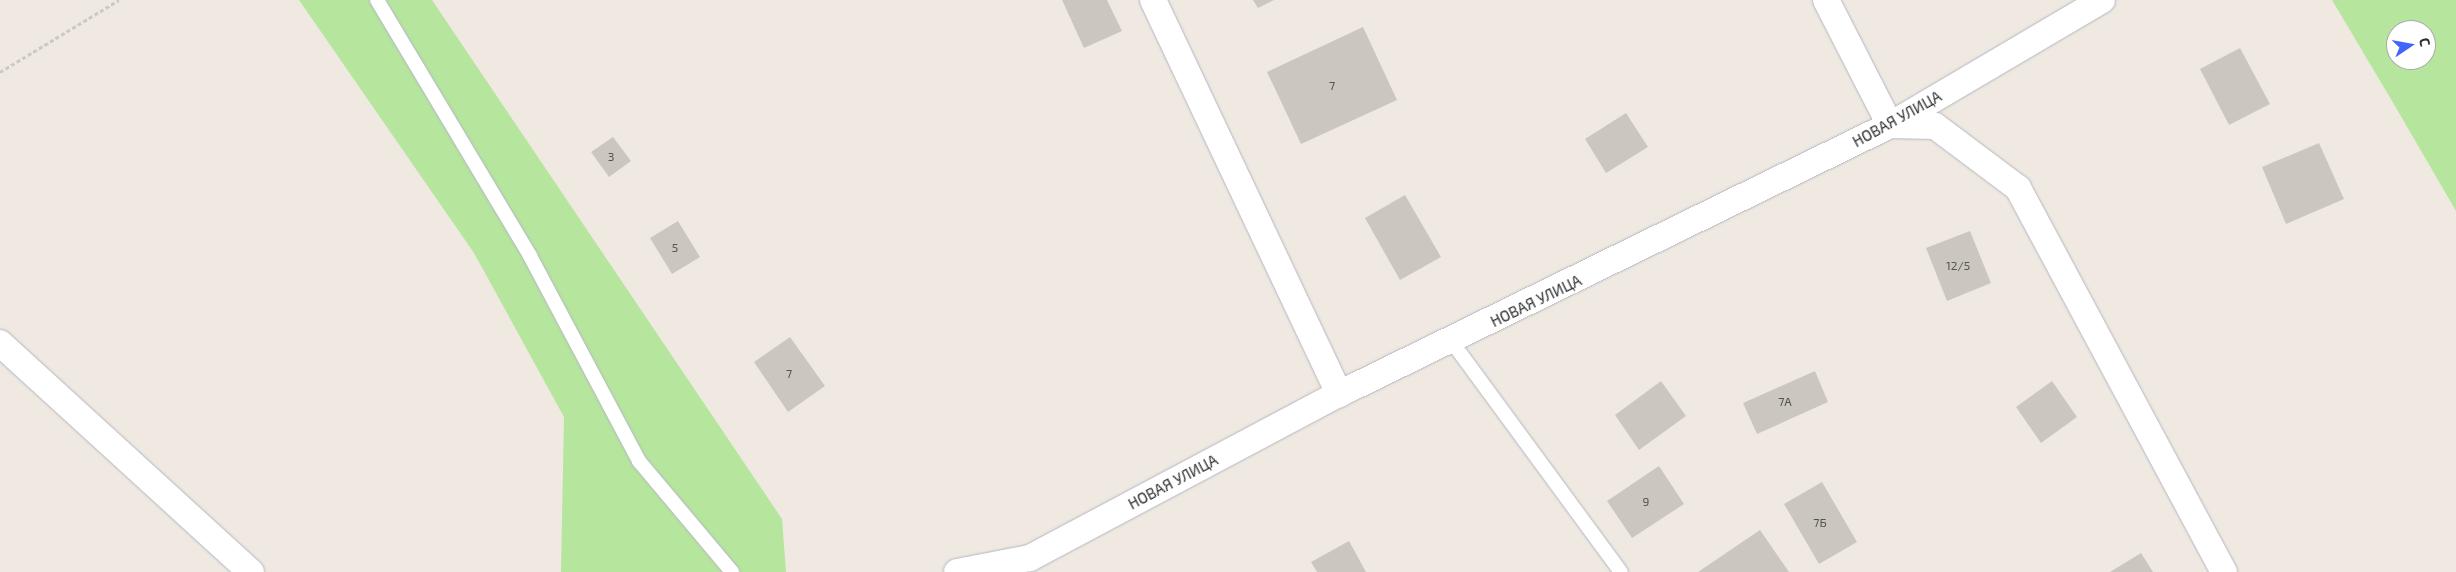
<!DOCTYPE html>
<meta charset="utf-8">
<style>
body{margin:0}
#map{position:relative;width:2456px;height:572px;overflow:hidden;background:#efe9e1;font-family:"Exo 2",sans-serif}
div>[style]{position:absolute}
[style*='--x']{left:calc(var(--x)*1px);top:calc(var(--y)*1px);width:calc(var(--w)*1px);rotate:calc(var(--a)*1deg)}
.green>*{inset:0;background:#b6e59e}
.building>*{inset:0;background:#cbc7bf}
.path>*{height:3px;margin-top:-1.5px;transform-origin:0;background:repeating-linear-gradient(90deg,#c9c9c9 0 4px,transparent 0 6.5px)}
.roads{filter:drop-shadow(0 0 1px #b4b7c1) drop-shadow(0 0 1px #b4b7c1)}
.lane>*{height:14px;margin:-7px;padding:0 7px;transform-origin:7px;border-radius:7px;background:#fff}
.street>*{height:26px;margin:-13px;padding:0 13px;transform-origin:13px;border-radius:13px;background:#fff}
span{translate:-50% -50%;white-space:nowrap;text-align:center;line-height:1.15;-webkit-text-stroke:4px #fff;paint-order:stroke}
.number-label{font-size:12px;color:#555452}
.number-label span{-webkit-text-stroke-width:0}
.street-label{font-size:15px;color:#2e2e2e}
.north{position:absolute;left:2386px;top:20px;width:50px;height:50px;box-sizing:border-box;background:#fff;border:1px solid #ababab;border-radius:50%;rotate:78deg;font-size:14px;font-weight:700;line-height:20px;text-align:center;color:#2e2e2e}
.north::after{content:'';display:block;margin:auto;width:18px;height:22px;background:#4264fb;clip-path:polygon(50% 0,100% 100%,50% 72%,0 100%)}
</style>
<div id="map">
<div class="green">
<i style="clip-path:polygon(299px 0,432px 0,782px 519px,786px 572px,561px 572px,564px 417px,474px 253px)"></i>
<i style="clip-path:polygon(evenodd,2332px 0,2456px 0,2456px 211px,2395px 106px,2332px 0,2396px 30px,2426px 30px,2426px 60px,2396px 60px,2396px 30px)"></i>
</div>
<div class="building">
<i style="clip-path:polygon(1062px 0,1107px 0,1122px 31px,1084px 48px)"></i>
<i style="clip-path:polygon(1253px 0,1274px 0,1258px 8px)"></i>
<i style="clip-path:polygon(1363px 27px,1397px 100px,1301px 144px,1267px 72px)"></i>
<i style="clip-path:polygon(2240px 48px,2270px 104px,2229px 125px,2200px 69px)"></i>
<i style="clip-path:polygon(1626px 113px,1648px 147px,1606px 173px,1585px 139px)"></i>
<i style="clip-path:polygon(613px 137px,631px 161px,609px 177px,591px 152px)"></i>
<i style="clip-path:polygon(2319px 143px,2344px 199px,2286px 224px,2262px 167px)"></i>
<i style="clip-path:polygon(1405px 195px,1441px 257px,1400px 280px,1365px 218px)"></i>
<i style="clip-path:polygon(678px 221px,700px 257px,672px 274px,650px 238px)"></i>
<i style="clip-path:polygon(1970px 231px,1991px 283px,1947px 301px,1926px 248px)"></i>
<i style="clip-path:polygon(790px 337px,825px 386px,788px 412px,754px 362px)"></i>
<i style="clip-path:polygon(1815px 371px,1828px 402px,1757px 434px,1743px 403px)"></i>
<i style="clip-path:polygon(1661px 381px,1686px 416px,1639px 450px,1615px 415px)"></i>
<i style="clip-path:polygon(2052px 381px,2077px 417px,2041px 443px,2016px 407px)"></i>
<i style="clip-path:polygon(1659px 466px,1684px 504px,1632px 538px,1607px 501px)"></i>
<i style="clip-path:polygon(1822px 482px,1857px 542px,1819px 564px,1784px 504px)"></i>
<i style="clip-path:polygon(1760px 530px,1789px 572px,1698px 572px)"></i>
<i style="clip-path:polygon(1349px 541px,1366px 572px,1317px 572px,1311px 562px)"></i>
<i style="clip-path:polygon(2141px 553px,2153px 572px,2110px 572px)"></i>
</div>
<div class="path">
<i style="--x:0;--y:72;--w:139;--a:-31.2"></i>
</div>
<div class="roads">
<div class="lane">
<i style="--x:377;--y:0;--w:298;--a:59.1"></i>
<i style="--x:530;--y:256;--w:232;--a:62"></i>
<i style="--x:639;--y:461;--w:145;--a:50"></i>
<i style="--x:1452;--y:342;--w:285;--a:53.7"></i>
</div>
<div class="street">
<i style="--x:1153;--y:0;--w:436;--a:64.7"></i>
<i style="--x:1826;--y:0;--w:140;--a:62.9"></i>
<i style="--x:1890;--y:125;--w:45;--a:1.3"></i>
<i style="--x:1935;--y:126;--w:104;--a:36.8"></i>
<i style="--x:2018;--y:188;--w:436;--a:61.8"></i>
<i style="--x:0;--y:343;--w:340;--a:42.4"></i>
<i style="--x:957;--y:572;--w:74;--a:-10.9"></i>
<i style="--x:1030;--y:558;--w:350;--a:-28"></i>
<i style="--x:1339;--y:394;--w:613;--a:-26.02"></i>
<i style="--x:1890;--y:125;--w:246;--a:-30.5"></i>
</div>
</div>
<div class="number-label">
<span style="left:1332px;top:86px">7</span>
<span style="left:611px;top:157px">3</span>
<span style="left:675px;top:248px">5</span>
<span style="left:1958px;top:266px">12/5</span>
<span style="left:789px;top:374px">7</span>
<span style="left:1785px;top:402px">7А</span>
<span style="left:1646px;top:502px">9</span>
<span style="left:1820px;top:523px">7Б</span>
</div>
<div class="street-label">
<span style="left:1897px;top:119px;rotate:-29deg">НОВАЯ УЛИЦА</span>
<span style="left:1536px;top:301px;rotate:-26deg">НОВАЯ УЛИЦА</span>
<span style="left:1173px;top:482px;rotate:-28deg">НОВАЯ УЛИЦА</span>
</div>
<div class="north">С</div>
</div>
